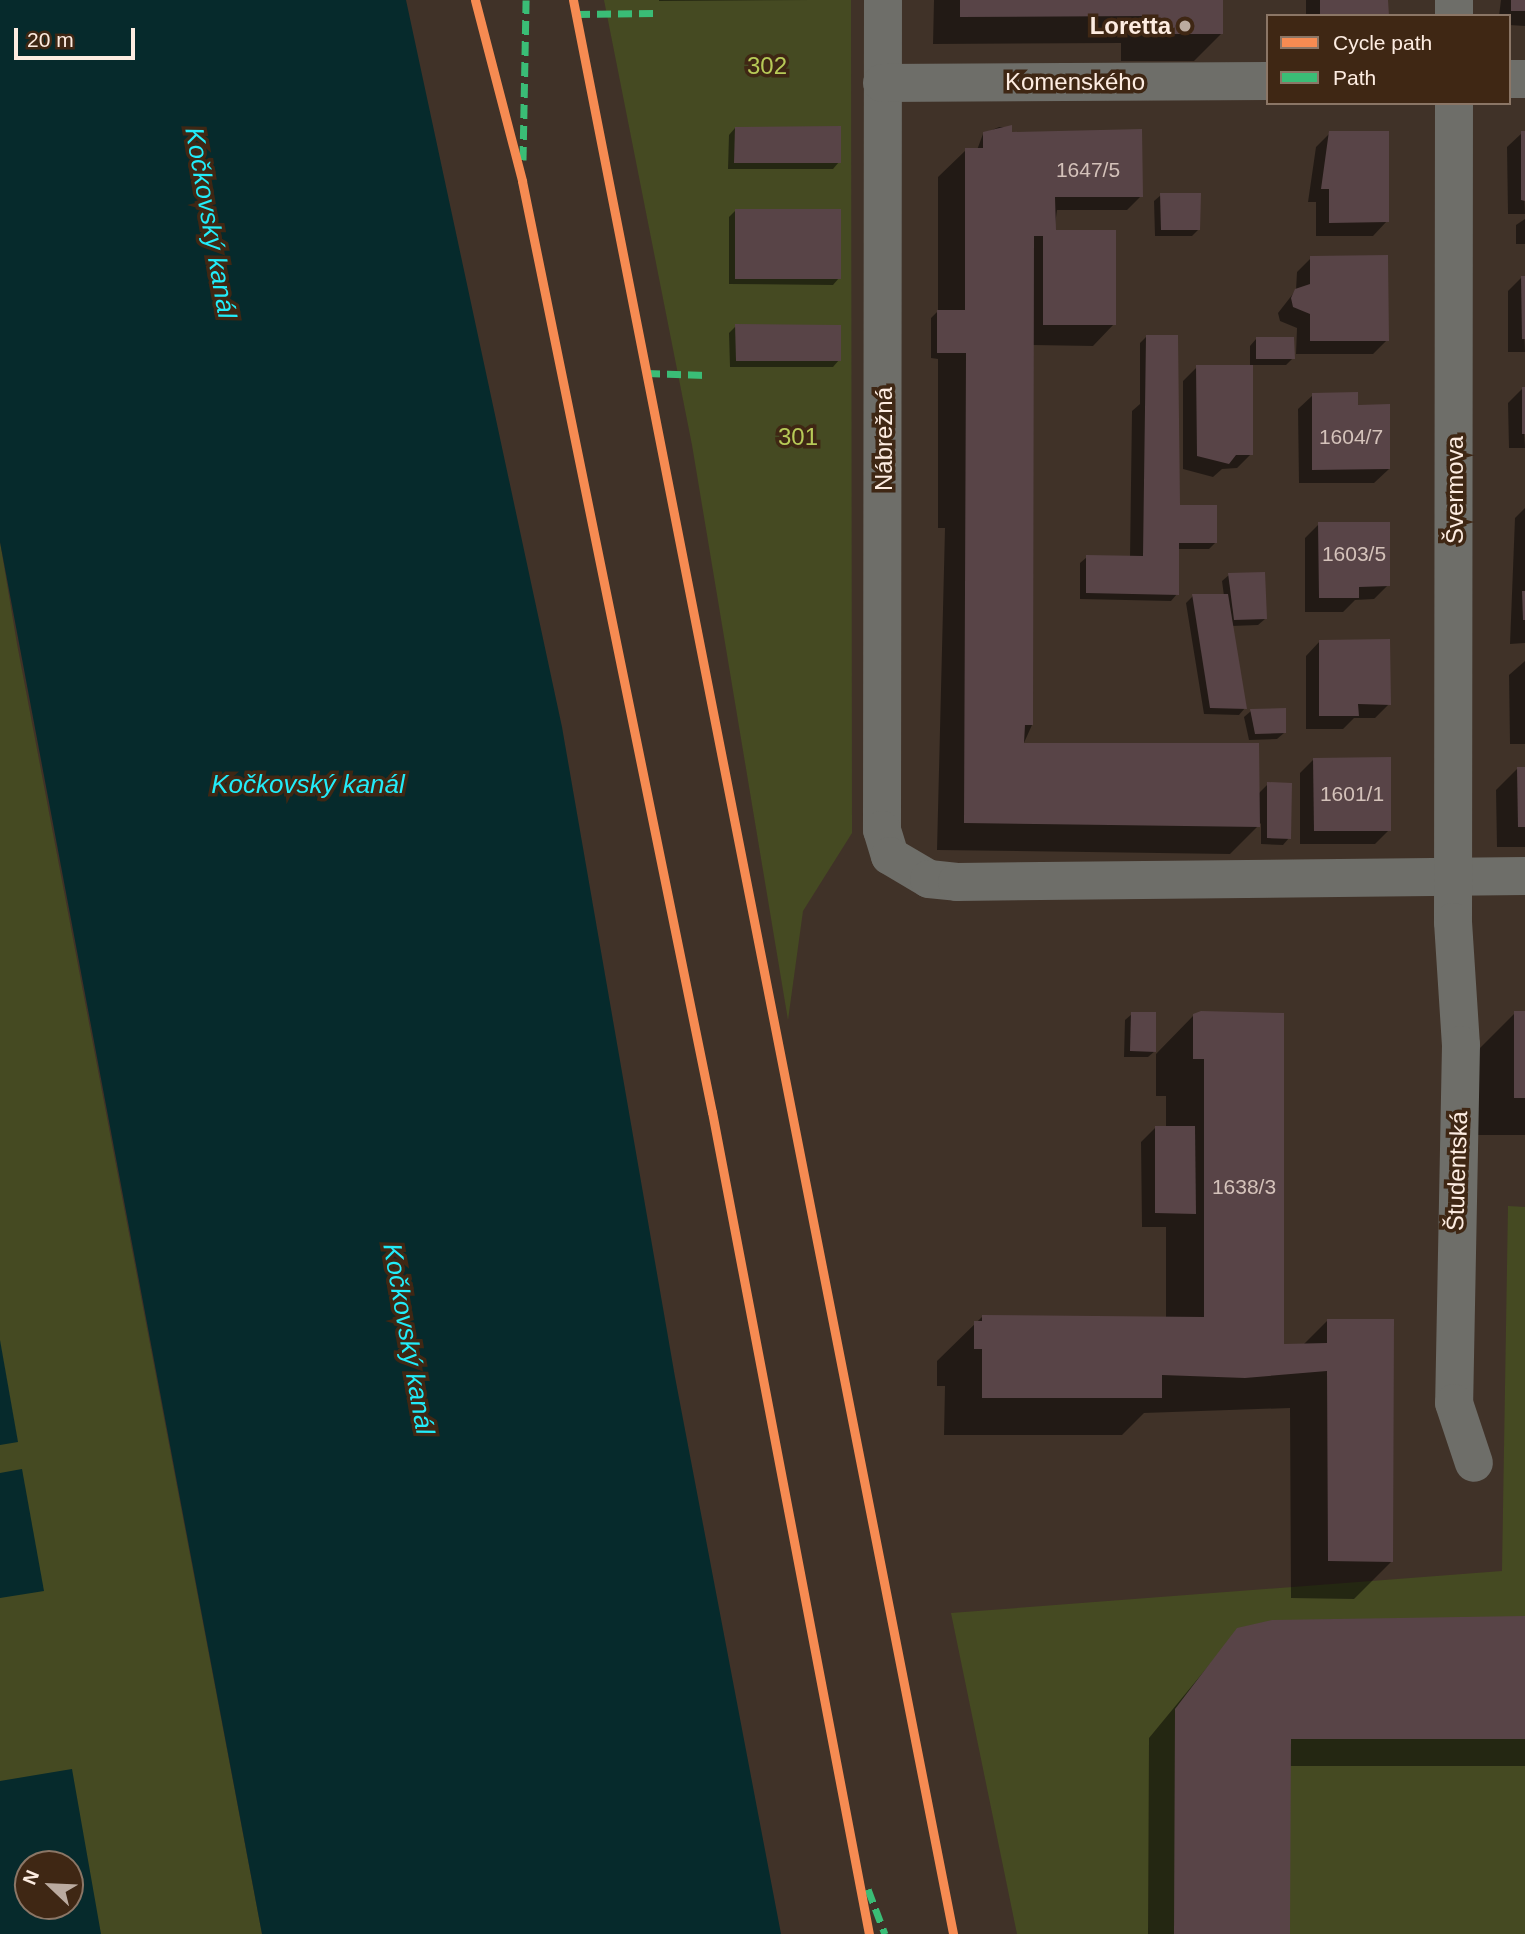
<!DOCTYPE html>
<meta charset="utf-8">
<style>
body{margin:0}
#map{position:relative;width:1525px;height:1934px;overflow:hidden;background:#403228;font-family:Arial,sans-serif}
div>[style]{position:absolute}
[style*='--x']{left:calc(var(--x)*1px);top:calc(var(--y)*1px);width:calc(var(--w)*1px);rotate:calc(var(--a)*1deg)}
.green>*{inset:0;background:#454a22}
.water>*{inset:0;background:#062a2c}
.shadow>*{inset:0;background:#0007}
.building>*{inset:0;background:#584447}
.minor>*{height:38px;margin:-19px;padding:0 19px;transform-origin:19px;border-radius:19px;background:#6e6e69}
.quiet>*{height:7px;margin-top:-3.5px;transform-origin:0;background:repeating-linear-gradient(90deg,#3abd76 0 14px,transparent 0 21px)}
.cycleway>*{height:9px;margin:-4.5px;padding:0 4.5px;transform-origin:4.5px;border-radius:4.5px;background:#f68b52}
.dots>*{width:19px;height:19px;translate:-50% -50%;box-sizing:border-box;border:4px solid #3f2714;border-radius:50%}
span{translate:-50% -50%;white-space:nowrap;text-align:center;line-height:1.15;-webkit-text-stroke:7px #3f2714;paint-order:stroke}
.number-label{font-size:21px;color:#d4c2ba}
.number-label span{-webkit-text-stroke-width:0}
.poi-label{font-size:24px;color:#fdece1;font-weight:700}
.right{translate:-100% -50%;text-align:right}
.park-label{font-size:24px;color:#b7ca57}
.street-label{font-size:24px;color:#fdece1}
.water-label{font-size:26px;color:#22ecf9;font-style:italic}
.legend{position:absolute;left:1266px;top:14px;width:245px;height:91px;box-sizing:border-box;background:#3f2714;border:2px solid #8b7666;margin:0;padding:9px 12px;list-style:none;font-size:21px;color:#fdece1}
.legend li{display:flex;align-items:center;gap:14px;height:35px}
.legend b{width:35px;border:2px solid #8b7666}
.north{position:absolute;left:14px;top:1850px;width:70px;height:70px;box-sizing:border-box;background:#3f2714;border:2px solid #8b7666;border-radius:50%;rotate:293deg;font-size:19px;font-weight:700;line-height:28px;text-align:center;color:#fdece1}
.north::after{content:'';display:block;margin:auto;width:24px;height:32px;background:#bbaba0;clip-path:polygon(50% 0,100% 100%,50% 72%,0 100%)}
.scale{position:absolute;left:14px;top:28px;width:121px;height:32px;box-sizing:border-box;border:4px solid #fdece1;border-top:0;padding-left:9px;font-size:21px;line-height:24px;white-space:nowrap;color:#fdece1;-webkit-text-stroke:5px #3f2714;paint-order:stroke}
</style>
<div id="map">
<div class="green">
<i style="clip-path:polygon(604px 0,851px 0,852px 833px,803px 911px,788px 1020px,692px 445px)"></i>
<i style="clip-path:polygon(evenodd,0 542px,17px 644px,262px 1934px,0 1934px,0 542px,28px 1864px,70px 1864px,70px 1906px,28px 1906px,28px 1864px)"></i>
<i style="clip-path:polygon(1508px 1206px,1525px 1207px,1525px 1934px,1017px 1934px,951px 1613px,1502px 1571px)"></i>
</div>
<div class="water">
<i style="clip-path:polygon(0 0,406px 0,562px 727px,675px 1377px,781px 1934px,262px 1934px,0 542px)"></i>
<i style="clip-path:polygon(0 1340px,18px 1442px,0 1445px)"></i>
<i style="clip-path:polygon(22px 1469px,44px 1591px,0 1598px,0 1473px)"></i>
<i style="clip-path:polygon(evenodd,72px 1769px,101px 1934px,0 1934px,0 1781px,72px 1769px,70px 1864px,70px 1906px,28px 1906px,28px 1864px,70px 1864px)"></i>
</div>
<div class="shadow">
<i style="clip-path:polygon(659px 0,812px 0,659px 1px)"></i>
<i style="clip-path:polygon(934px 0,1221px 0,1221px 34px,1194px 61px,1121px 61px,1121px 43px,933px 44px)"></i>
<i style="clip-path:polygon(1306px 0,1386px 0,1387px 16px,1306px 16px)"></i>
<i style="clip-path:polygon(1501px 0,1525px 0,1525px 26px,1509px 25px,1509px 16px,1499px 16px)"></i>
<i style="clip-path:polygon(999px 127px,1010px 127px,1010px 133px,1141px 131px,1141px 196px,1127px 210px,1057px 210px,1054px 232px,1114px 324px,1093px 346px,1032px 345px,1032px 725px,1023px 745px,1258px 794px,1268px 784px,1289px 838px,1283px 845px,1261px 844px,1261px 823px,1230px 854px,937px 850px,945px 528px,938px 528px,938px 359px,931px 358px,931px 318px,938px 311px,938px 177px,966px 150px,977px 150px,983px 134px)"></i>
<i style="clip-path:polygon(735px 128px,839px 162px,833px 169px,728px 169px,729px 135px)"></i>
<i style="clip-path:polygon(1330px 133px,1387px 221px,1373px 236px,1316px 236px,1316px 202px,1308px 202px,1316px 147px)"></i>
<i style="clip-path:polygon(1522px 133px,1525px 214px,1508px 214px,1507px 147px)"></i>
<i style="clip-path:polygon(1161px 195px,1199px 229px,1192px 236px,1155px 236px,1154px 201px)"></i>
<i style="clip-path:polygon(735px 211px,839px 278px,833px 285px,729px 284px,729px 217px)"></i>
<i style="clip-path:polygon(1525px 219px,1525px 244px,1516px 244px,1516px 225px)"></i>
<i style="clip-path:polygon(1311px 258px,1387px 340px,1373px 354px,1296px 354px,1297px 328px,1280px 321px,1278px 313px,1296px 290px,1297px 272px)"></i>
<i style="clip-path:polygon(1522px 277px,1525px 352px,1508px 352px,1508px 291px)"></i>
<i style="clip-path:polygon(736px 326px,839px 360px,833px 367px,730px 367px,729px 333px)"></i>
<i style="clip-path:polygon(1146px 337px,1177px 337px,1179px 509px,1216px 542px,1209px 549px,1178px 549px,1177px 594px,1171px 601px,1080px 599px,1080px 563px,1087px 557px,1130px 558px,1132px 411px,1140px 404px,1140px 343px)"></i>
<i style="clip-path:polygon(1256px 339px,1293px 358px,1286px 365px,1251px 365px,1251px 454px,1237px 468px,1222px 469px,1213px 477px,1183px 469px,1183px 381px,1197px 367px,1250px 367px,1250px 346px)"></i>
<i style="clip-path:polygon(1522px 389px,1525px 448px,1509px 448px,1508px 403px)"></i>
<i style="clip-path:polygon(1313px 395px,1356px 406px,1389px 469px,1374px 483px,1299px 483px,1298px 409px)"></i>
<i style="clip-path:polygon(1525px 508px,1525px 643px,1510px 644px,1515px 518px)"></i>
<i style="clip-path:polygon(1319px 524px,1388px 585px,1374px 599px,1355px 600px,1343px 612px,1305px 612px,1305px 538px)"></i>
<i style="clip-path:polygon(1229px 575px,1265px 619px,1258px 625px,1231px 626px,1245px 708px,1239px 715px,1204px 714px,1186px 603px,1193px 596px,1224px 596px,1222px 581px)"></i>
<i style="clip-path:polygon(1320px 641px,1389px 704px,1375px 718px,1354px 718px,1343px 729px,1306px 729px,1306px 656px)"></i>
<i style="clip-path:polygon(1525px 661px,1525px 744px,1510px 744px,1509px 675px)"></i>
<i style="clip-path:polygon(1251px 711px,1284px 733px,1277px 739px,1249px 740px,1244px 717px)"></i>
<i style="clip-path:polygon(1314px 759px,1389px 830px,1375px 844px,1300px 844px,1300px 773px)"></i>
<i style="clip-path:polygon(1517px 769px,1525px 769px,1525px 847px,1497px 847px,1496px 790px)"></i>
<i style="clip-path:polygon(1515px 1013px,1525px 1013px,1525px 1135px,1477px 1135px,1477px 1051px)"></i>
<i style="clip-path:polygon(1132px 1014px,1155px 1051px,1148px 1057px,1124px 1057px,1125px 1020px)"></i>
<i style="clip-path:polygon(1193px 1016px,1283px 1346px,1303px 1345px,1328px 1320px,1392px 1561px,1354px 1599px,1291px 1598px,1290px 1408px,1144px 1413px,1122px 1435px,944px 1435px,945px 1386px,937px 1386px,937px 1361px,983px 1316px,1166px 1318px,1166px 1227px,1142px 1227px,1141px 1142px,1155px 1128px,1166px 1128px,1166px 1096px,1156px 1096px,1156px 1054px)"></i>
<i style="clip-path:polygon(1525px 1618px,1525px 1766px,1289px 1766px,1289px 1934px,1148px 1934px,1149px 1738px,1238px 1630px)"></i>
</div>
<div class="building">
<i style="clip-path:polygon(960px 0,1223px 0,1223px 34px,1148px 34px,1147px 16px,960px 17px)"></i>
<i style="clip-path:polygon(1320px 0,1388px 0,1389px 16px,1320px 16px)"></i>
<i style="clip-path:polygon(1511px 0,1525px 0,1525px 11px,1511px 11px)"></i>
<i style="clip-path:polygon(1012px 125px,1012px 132px,1142px 129px,1143px 197px,1055px 197px,1056px 230px,1116px 230px,1116px 325px,1043px 325px,1043px 236px,1034px 236px,1033px 725px,1025px 725px,1024px 743px,1259px 743px,1260px 827px,964px 823px,966px 353px,937px 353px,937px 310px,965px 310px,965px 148px,983px 148px,983px 132px)"></i>
<i style="clip-path:polygon(841px 126px,841px 163px,734px 163px,735px 127px)"></i>
<i style="clip-path:polygon(1329px 131px,1389px 131px,1389px 222px,1329px 223px,1329px 189px,1321px 189px)"></i>
<i style="clip-path:polygon(1521px 131px,1525px 131px,1525px 201px,1521px 200px)"></i>
<i style="clip-path:polygon(1160px 193px,1201px 193px,1200px 230px,1161px 230px)"></i>
<i style="clip-path:polygon(735px 209px,841px 209px,841px 279px,735px 279px)"></i>
<i style="clip-path:polygon(1388px 255px,1389px 341px,1310px 341px,1310px 314px,1293px 307px,1291px 298px,1295px 289px,1310px 284px,1310px 256px)"></i>
<i style="clip-path:polygon(1521px 276px,1525px 276px,1525px 339px,1522px 339px)"></i>
<i style="clip-path:polygon(735px 324px,841px 325px,841px 361px,736px 361px)"></i>
<i style="clip-path:polygon(1146px 335px,1178px 335px,1180px 505px,1217px 505px,1217px 543px,1179px 543px,1179px 595px,1086px 593px,1086px 555px,1143px 556px)"></i>
<i style="clip-path:polygon(1256px 337px,1294px 337px,1295px 359px,1256px 359px)"></i>
<i style="clip-path:polygon(1196px 365px,1253px 365px,1253px 455px,1236px 455px,1229px 464px,1197px 456px)"></i>
<i style="clip-path:polygon(1522px 387px,1525px 387px,1525px 434px,1522px 434px)"></i>
<i style="clip-path:polygon(1358px 392px,1358px 405px,1390px 404px,1390px 469px,1312px 470px,1312px 393px)"></i>
<i style="clip-path:polygon(1318px 522px,1390px 522px,1390px 586px,1359px 587px,1359px 598px,1319px 598px)"></i>
<i style="clip-path:polygon(1265px 572px,1267px 619px,1234px 620px,1228px 573px)"></i>
<i style="clip-path:polygon(1522px 591px,1525px 591px,1525px 620px,1523px 620px)"></i>
<i style="clip-path:polygon(1192px 594px,1228px 594px,1247px 709px,1210px 708px)"></i>
<i style="clip-path:polygon(1390px 639px,1391px 705px,1358px 704px,1359px 716px,1319px 716px,1319px 640px)"></i>
<i style="clip-path:polygon(1286px 708px,1286px 733px,1255px 734px,1250px 709px)"></i>
<i style="clip-path:polygon(1391px 757px,1391px 831px,1314px 831px,1313px 758px)"></i>
<i style="clip-path:polygon(1517px 767px,1525px 767px,1525px 827px,1518px 827px)"></i>
<i style="clip-path:polygon(1267px 782px,1292px 783px,1291px 839px,1267px 838px)"></i>
<i style="clip-path:polygon(1201px 1011px,1284px 1013px,1284px 1344px,1327px 1343px,1327px 1319px,1394px 1319px,1393px 1562px,1328px 1561px,1327px 1371px,1245px 1378px,1162px 1375px,1162px 1398px,982px 1398px,982px 1349px,974px 1349px,974px 1321px,982px 1321px,982px 1315px,1204px 1317px,1204px 1059px,1193px 1059px,1193px 1014px)"></i>
<i style="clip-path:polygon(1514px 1011px,1525px 1011px,1525px 1098px,1514px 1098px)"></i>
<i style="clip-path:polygon(1131px 1012px,1156px 1012px,1156px 1052px,1130px 1051px)"></i>
<i style="clip-path:polygon(1155px 1126px,1195px 1126px,1196px 1214px,1155px 1213px)"></i>
<i style="clip-path:polygon(1525px 1616px,1525px 1739px,1291px 1739px,1290px 1934px,1174px 1934px,1175px 1709px,1237px 1628px,1272px 1620px)"></i>
</div>
<div class="minor">
<i style="--x:883;--y:0;--w:830;--a:90.07"></i>
<i style="--x:882;--y:830;--w:27;--a:73"></i>
<i style="--x:890;--y:856;--w:45;--a:30.5"></i>
<i style="--x:929;--y:879;--w:28;--a:6"></i>
<i style="--x:957;--y:882;--w:568;--a:-0.61"></i>
<i style="--x:1454;--y:0;--w:16;--a:90"></i>
<i style="--x:1509;--y:79;--w:16;--a:0"></i>
<i style="--x:882;--y:83;--w:386;--a:-0.3"></i>
<i style="--x:1454;--y:103;--w:819;--a:90.07"></i>
<i style="--x:1453;--y:922;--w:123;--a:86.3"></i>
<i style="--x:1461;--y:1045;--w:358;--a:91.1"></i>
<i style="--x:1454;--y:1403;--w:63;--a:71.6"></i>
</div>
<div class="quiet">
<i style="--x:576;--y:14;--w:78;--a:-0.7"></i>
<i style="--x:523;--y:160;--w:160;--a:-88.9"></i>
<i style="--x:646;--y:373;--w:60;--a:1.9"></i>
<i style="--x:868;--y:1889;--w:48;--a:69.3"></i>
</div>
<div class="cycleway">
<i style="--x:475;--y:0;--w:187;--a:75.4"></i>
<i style="--x:522;--y:181;--w:950;--a:78.47"></i>
<i style="--x:712;--y:1112;--w:837;--a:79.19"></i>
<i style="--x:573;--y:0;--w:1971;--a:78.88"></i>
</div>
<div class="dots">
<i style="left:1185px;top:26px;background:#bbaba0"></i>
</div>
<div class="number-label">
<span style="left:1088px;top:170px">1647/5</span>
<span style="left:1351px;top:437px">1604/7</span>
<span style="left:1354px;top:554px">1603/5</span>
<span style="left:1352px;top:794px">1601/1</span>
<span style="left:1244px;top:1187px">1638/3</span>
</div>
<div class="poi-label">
<span class="right" style="left:1171px;top:26px">Loretta</span>
</div>
<div class="park-label">
<span style="left:767px;top:66px">302</span>
<span style="left:798px;top:437px">301</span>
</div>
<div class="street-label">
<span style="left:1075px;top:82px">Komenského</span>
<span style="left:884px;top:439px;rotate:-90deg">Nábrežná</span>
<span style="left:1455px;top:490px;rotate:-90deg">Švermova</span>
<span style="left:1457px;top:1171px;rotate:-88deg">Študentská</span>
</div>
<div class="water-label">
<span style="left:210px;top:223px;rotate:80deg">Kočkovský kanál</span>
<span style="left:308px;top:785px">Kočkovský kanál</span>
<span style="left:408px;top:1339px;rotate:80deg">Kočkovský kanál</span>
</div>
<ul class="legend">
<li><b style="height:9px;background:#f68b52"></b>Cycle path</li>
<li><b style="height:9px;background:#3abd76"></b>Path</li>
</ul>
<div class="north">N</div>
<div class="scale">20 m</div>
</div>
